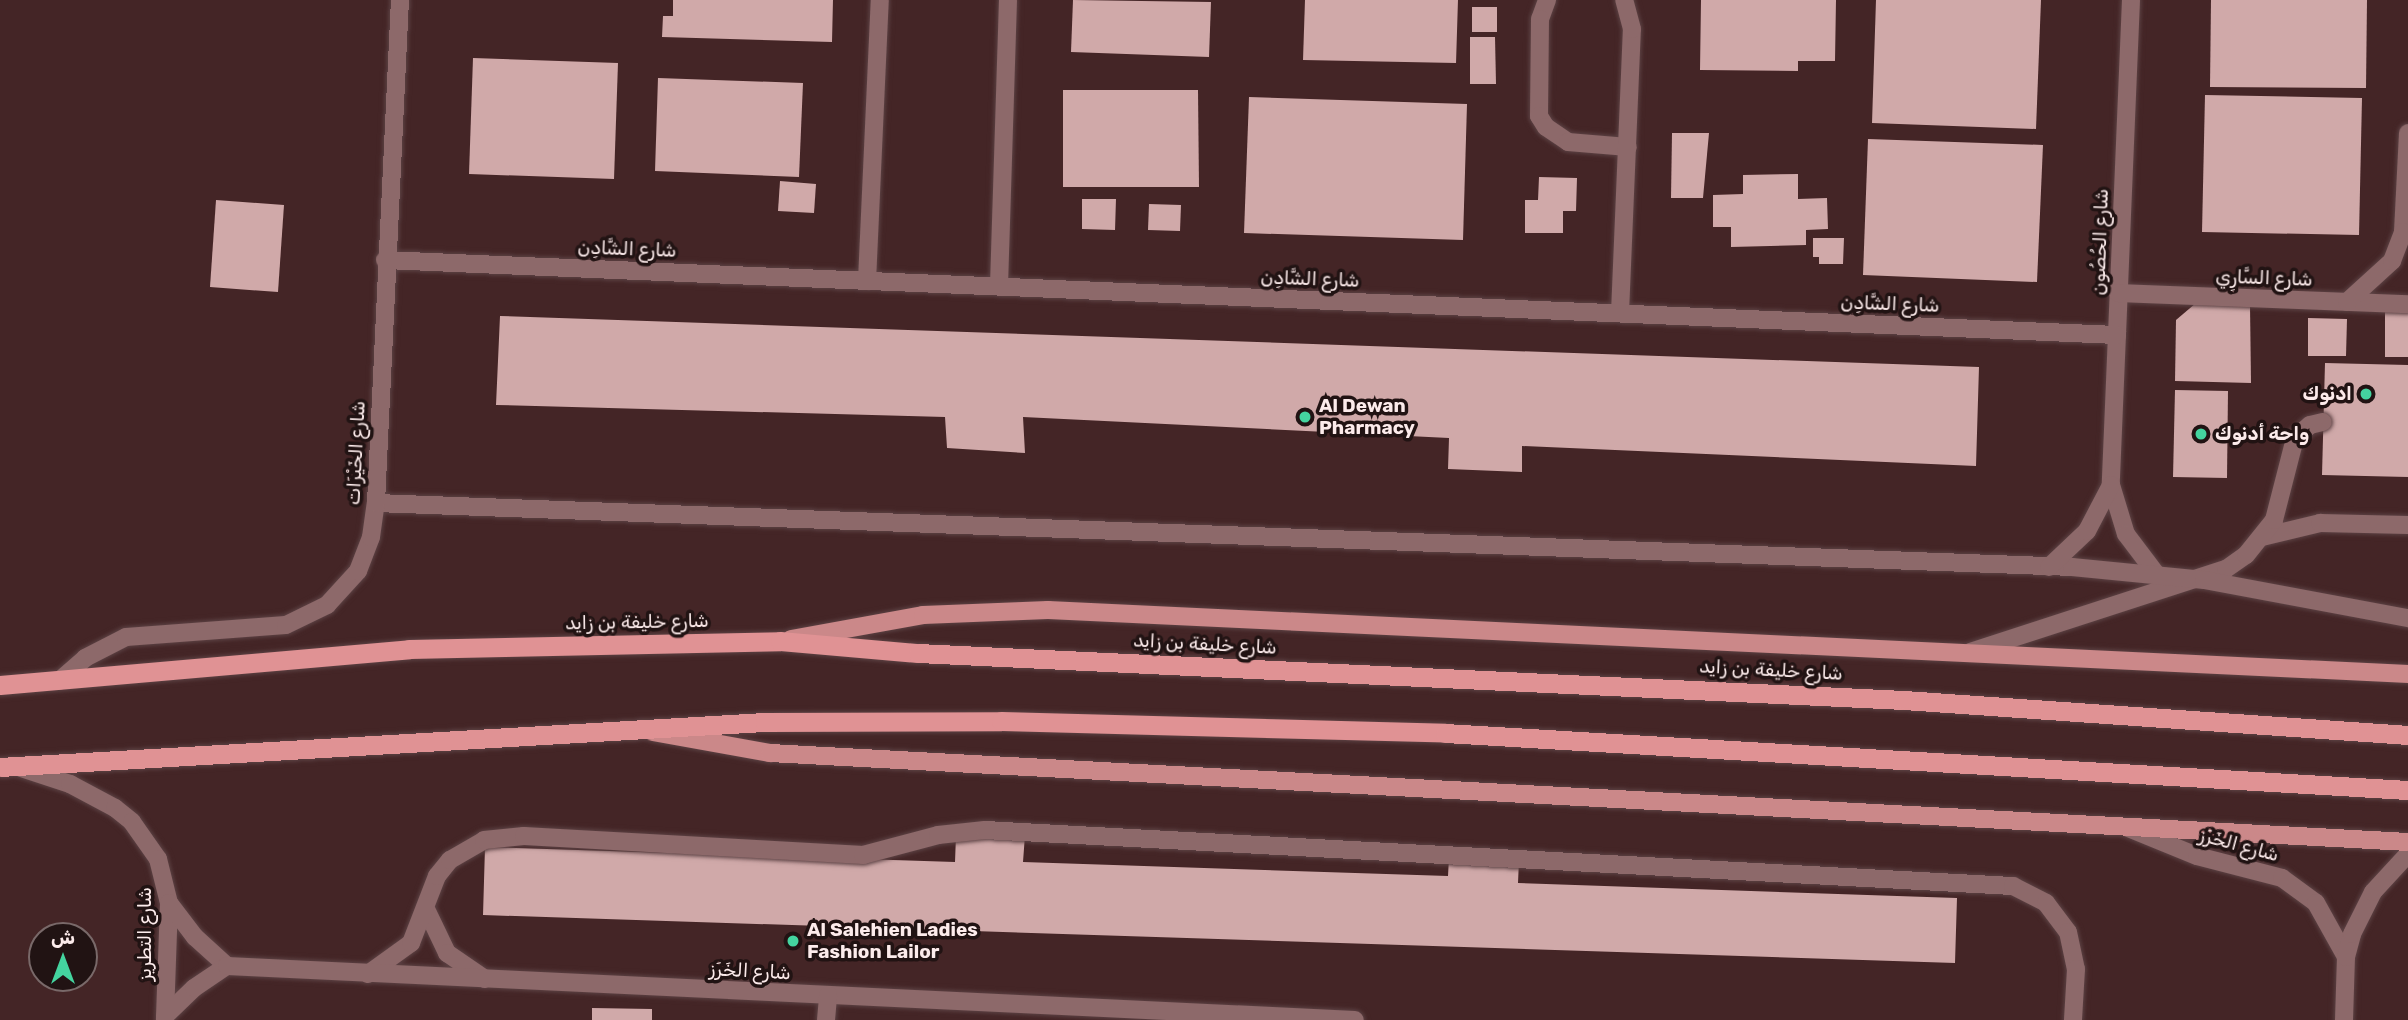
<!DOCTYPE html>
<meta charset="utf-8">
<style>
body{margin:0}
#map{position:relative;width:2408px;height:1020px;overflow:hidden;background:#442526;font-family:Rubik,Vazirmatn,sans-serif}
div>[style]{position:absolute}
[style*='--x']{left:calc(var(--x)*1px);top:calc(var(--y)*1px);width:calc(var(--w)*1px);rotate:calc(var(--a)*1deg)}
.building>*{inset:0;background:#d0a9a9}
.roads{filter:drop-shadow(0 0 2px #5c4244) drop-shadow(0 0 2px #5c4244)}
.service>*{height:18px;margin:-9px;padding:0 9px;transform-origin:9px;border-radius:9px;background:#8d696a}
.minor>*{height:18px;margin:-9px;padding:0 9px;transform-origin:9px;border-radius:9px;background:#8d696a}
.primary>*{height:18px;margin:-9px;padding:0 9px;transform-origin:9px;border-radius:9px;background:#cb8889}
.trunk>*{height:19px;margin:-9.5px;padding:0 9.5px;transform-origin:9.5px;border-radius:9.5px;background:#e09294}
.dots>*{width:19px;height:19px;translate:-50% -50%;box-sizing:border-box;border:4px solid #211313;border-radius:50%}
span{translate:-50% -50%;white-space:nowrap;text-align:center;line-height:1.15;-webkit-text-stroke:7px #211313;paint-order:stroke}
.street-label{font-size:19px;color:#fcebeb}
.poi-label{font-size:19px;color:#fcebeb;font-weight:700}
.right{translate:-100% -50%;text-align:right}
.left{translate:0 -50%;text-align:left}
.north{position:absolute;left:28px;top:922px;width:70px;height:70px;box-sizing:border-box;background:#211313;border:2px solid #796969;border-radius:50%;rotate:0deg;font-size:19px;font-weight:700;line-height:28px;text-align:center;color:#fcebeb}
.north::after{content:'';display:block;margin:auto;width:24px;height:32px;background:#44d49f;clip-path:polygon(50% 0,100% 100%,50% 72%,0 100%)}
</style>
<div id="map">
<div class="building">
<i style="clip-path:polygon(673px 0,833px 0,832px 42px,662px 37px,663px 16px,673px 16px)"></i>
<i style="clip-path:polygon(1073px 0,1211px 2px,1209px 57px,1071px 52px)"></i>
<i style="clip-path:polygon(1305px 0,1458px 0,1456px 63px,1303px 60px)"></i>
<i style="clip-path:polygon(1701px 0,1836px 0,1835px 61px,1798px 61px,1798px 71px,1700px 70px)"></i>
<i style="clip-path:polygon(1876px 0,2041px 0,2036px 129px,1872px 123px)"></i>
<i style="clip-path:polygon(2211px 0,2367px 0,2366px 88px,2210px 87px)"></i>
<i style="clip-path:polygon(1472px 7px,1497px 7px,1497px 32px,1472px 32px)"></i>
<i style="clip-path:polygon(1470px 37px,1495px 37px,1496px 84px,1470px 84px)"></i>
<i style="clip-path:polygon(473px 58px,618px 63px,614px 179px,469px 174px)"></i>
<i style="clip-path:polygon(658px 78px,803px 83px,799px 177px,655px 171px)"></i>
<i style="clip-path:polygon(1063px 90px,1198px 90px,1199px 187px,1063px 187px)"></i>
<i style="clip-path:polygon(2205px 95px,2362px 98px,2359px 235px,2202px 232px)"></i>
<i style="clip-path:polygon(1249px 97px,1467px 104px,1463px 240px,1244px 233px)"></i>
<i style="clip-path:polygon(1672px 133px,1709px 133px,1703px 198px,1671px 198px)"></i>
<i style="clip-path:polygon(1868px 139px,2043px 145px,2037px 282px,1863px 275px)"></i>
<i style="clip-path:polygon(1798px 174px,1798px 199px,1827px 198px,1828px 229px,1806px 230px,1806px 245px,1731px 247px,1731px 227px,1713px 227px,1713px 195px,1743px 194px,1743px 175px)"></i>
<i style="clip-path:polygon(1539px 177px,1577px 178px,1576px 211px,1563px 211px,1563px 233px,1525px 233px,1525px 200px,1538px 200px)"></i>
<i style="clip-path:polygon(780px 181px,816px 184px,814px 213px,778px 211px)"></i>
<i style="clip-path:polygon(1082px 199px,1116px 199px,1115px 230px,1082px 229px)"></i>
<i style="clip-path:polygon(216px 200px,284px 205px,278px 292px,210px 287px)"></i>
<i style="clip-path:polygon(1149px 204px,1181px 205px,1180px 231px,1148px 230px)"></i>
<i style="clip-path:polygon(1813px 238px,1844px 238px,1843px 264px,1819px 264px,1819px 257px,1813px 257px)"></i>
<i style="clip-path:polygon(2196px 303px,2250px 305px,2251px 383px,2175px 381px,2176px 320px)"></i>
<i style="clip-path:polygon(2385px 308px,2408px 309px,2408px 357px,2385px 357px)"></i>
<i style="clip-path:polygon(500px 316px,1979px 367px,1976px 466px,1522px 446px,1522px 472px,1448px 469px,1449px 438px,1023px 417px,1025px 453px,947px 448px,945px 417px,496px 405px)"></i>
<i style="clip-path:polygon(2308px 318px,2347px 319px,2346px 356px,2308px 356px)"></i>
<i style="clip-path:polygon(2325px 363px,2408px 365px,2408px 477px,2322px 475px)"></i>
<i style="clip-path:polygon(2175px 390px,2228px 391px,2227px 478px,2173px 477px)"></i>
<i style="clip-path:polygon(956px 835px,1025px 835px,1023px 862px,1448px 876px,1449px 857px,1519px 860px,1518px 883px,1957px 898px,1955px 963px,483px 915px,485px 847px,955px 862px)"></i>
<i style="clip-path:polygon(592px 1008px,652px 1009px,652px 1020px,592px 1020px)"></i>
</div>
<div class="roads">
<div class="service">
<i style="--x:1547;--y:0;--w:20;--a:110"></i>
<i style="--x:1540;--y:19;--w:97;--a:90.6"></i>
<i style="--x:1539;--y:116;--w:13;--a:58"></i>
<i style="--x:1546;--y:127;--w:27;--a:34"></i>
<i style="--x:1568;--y:142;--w:60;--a:4.8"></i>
<i style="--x:2403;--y:232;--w:99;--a:-87.1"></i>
<i style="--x:867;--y:281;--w:281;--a:-87.4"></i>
<i style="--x:999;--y:286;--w:286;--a:-88.2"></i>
<i style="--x:1620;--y:313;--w:284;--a:-87.6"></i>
<i style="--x:1632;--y:29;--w:30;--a:-105"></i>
<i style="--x:2262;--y:537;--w:60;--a:-13.6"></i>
<i style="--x:2320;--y:523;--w:88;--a:1.3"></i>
<i style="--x:1970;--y:652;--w:269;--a:-18"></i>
<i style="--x:2226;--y:569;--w:24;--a:-35"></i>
<i style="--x:2246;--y:555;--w:45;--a:-51.3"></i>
<i style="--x:2274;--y:520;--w:85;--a:-75.6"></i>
<i style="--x:2295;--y:438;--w:20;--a:-41"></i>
<i style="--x:2310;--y:425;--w:13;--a:-13"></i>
<i style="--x:427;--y:911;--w:47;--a:64.5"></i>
<i style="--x:447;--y:953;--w:46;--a:34.4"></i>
<i style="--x:368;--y:974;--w:53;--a:-35.8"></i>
<i style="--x:411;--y:943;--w:72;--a:-68.8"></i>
<i style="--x:437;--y:876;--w:21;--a:-51"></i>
<i style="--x:450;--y:860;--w:39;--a:-30"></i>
<i style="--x:484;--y:840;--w:40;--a:-5.7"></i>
<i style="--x:524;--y:836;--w:340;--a:3.2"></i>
<i style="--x:863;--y:855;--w:78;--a:-14.9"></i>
<i style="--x:938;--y:835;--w:47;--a:-6.1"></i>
<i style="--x:985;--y:830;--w:1030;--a:3.12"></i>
<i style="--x:2013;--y:886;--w:37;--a:27"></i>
<i style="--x:2046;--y:903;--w:36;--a:53"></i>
<i style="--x:2068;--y:932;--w:38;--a:78"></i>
<i style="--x:2076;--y:969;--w:51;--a:93.4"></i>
</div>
<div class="minor">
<i style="--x:2131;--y:0;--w:485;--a:92.4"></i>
<i style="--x:2111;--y:485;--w:51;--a:73"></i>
<i style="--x:2126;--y:534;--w:51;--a:52.9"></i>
<i style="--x:385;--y:260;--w:1734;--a:2.48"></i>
<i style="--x:2118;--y:293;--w:290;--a:2.2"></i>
<i style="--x:2347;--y:302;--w:61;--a:-42.3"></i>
<i style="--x:2392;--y:261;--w:31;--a:-69"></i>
<i style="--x:376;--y:503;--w:1697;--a:2.16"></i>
<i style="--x:2072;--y:567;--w:133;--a:5.6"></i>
<i style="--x:2204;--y:580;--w:208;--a:10.6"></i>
<i style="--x:2049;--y:567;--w:52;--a:-43.5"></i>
<i style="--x:2087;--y:531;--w:52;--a:-62.4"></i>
<i style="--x:59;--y:681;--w:35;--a:-41"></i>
<i style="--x:85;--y:658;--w:46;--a:-27.1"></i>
<i style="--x:126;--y:637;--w:160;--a:-4.3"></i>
<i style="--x:286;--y:625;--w:46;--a:-26"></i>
<i style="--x:327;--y:605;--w:46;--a:-47.6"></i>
<i style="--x:358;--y:571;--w:36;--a:-69"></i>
<i style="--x:371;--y:537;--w:34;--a:-82"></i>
<i style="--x:376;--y:503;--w:504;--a:-87.27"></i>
<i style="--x:21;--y:768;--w:52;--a:18.1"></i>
<i style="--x:70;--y:784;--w:51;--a:28.1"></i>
<i style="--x:115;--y:808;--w:22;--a:39"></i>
<i style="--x:132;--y:822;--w:45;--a:54.9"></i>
<i style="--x:158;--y:859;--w:45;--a:76"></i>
<i style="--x:169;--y:903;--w:117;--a:92"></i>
<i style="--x:2128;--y:828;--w:74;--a:22.1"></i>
<i style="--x:2197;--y:856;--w:88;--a:14.5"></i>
<i style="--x:2282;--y:878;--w:42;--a:36.3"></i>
<i style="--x:2316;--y:903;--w:62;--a:60.9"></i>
<i style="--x:169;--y:903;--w:43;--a:52.6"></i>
<i style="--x:195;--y:937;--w:43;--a:42.2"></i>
<i style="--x:165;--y:1016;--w:40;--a:-44"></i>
<i style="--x:194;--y:988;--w:40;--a:-34"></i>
<i style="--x:227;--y:966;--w:1129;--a:2.74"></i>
<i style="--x:826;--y:1020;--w:25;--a:-85"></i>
<i style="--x:2344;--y:1020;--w:63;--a:-88.2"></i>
<i style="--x:2346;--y:957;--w:24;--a:-75"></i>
<i style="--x:2352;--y:934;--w:47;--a:-63.4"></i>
<i style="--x:2373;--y:892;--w:52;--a:-47.4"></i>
</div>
<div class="primary">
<i style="--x:791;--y:639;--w:134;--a:-10.3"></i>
<i style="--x:923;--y:615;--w:125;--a:-2.3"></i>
<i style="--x:1048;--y:610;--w:1362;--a:2.69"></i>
<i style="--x:653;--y:732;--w:119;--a:10.2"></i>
<i style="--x:770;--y:753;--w:1640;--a:3.11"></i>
</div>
<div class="trunk">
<i style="--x:0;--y:685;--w:411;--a:-5"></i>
<i style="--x:409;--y:649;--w:371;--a:-1.2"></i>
<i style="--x:780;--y:641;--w:139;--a:5"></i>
<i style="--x:918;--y:653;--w:987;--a:2.73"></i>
<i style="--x:1904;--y:700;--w:505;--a:3.97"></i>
<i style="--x:0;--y:767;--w:766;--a:-3.37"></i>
<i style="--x:765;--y:722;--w:236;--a:-0.2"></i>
<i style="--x:1001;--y:721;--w:444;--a:1.5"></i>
<i style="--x:1445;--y:733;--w:965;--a:3.39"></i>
</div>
</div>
<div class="dots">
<i style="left:2366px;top:394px;background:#44d49f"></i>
<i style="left:1305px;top:417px;background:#44d49f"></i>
<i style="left:2201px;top:434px;background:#44d49f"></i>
<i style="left:793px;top:941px;background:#44d49f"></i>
</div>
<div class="street-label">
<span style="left:2100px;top:242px;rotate:-88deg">شارع الحُصُون</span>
<span style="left:627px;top:249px;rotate:2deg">شارع الشَّادِن</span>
<span style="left:2264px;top:278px;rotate:2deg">شارع السَّارِي</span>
<span style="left:1310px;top:279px;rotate:2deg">شارع الشَّادِن</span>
<span style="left:1890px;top:304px;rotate:2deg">شارع الشَّادِن</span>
<span style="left:356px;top:453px;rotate:-87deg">شارع الخَيْرَات</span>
<span style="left:637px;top:622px;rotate:-1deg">شارع خليفة بن زايد</span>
<span style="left:1205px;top:644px;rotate:3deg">شارع خليفة بن زايد</span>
<span style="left:1771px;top:670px;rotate:3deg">شارع خليفة بن زايد</span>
<span style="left:2239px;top:845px;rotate:15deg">شارع الخَرَز</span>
<span style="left:145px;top:934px;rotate:-90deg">شارع التطريز</span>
<span style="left:750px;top:971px;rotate:3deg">شارع الخَرَز</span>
</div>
<div class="poi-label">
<span class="right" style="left:2352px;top:394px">ادنوك</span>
<span class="left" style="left:1319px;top:417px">Al Dewan<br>Pharmacy</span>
<span class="left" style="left:2215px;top:434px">واحة أدنوك</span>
<span class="left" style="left:807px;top:941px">Al Salehien Ladies<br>Fashion Lailor</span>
</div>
<div class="north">ش</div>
</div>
